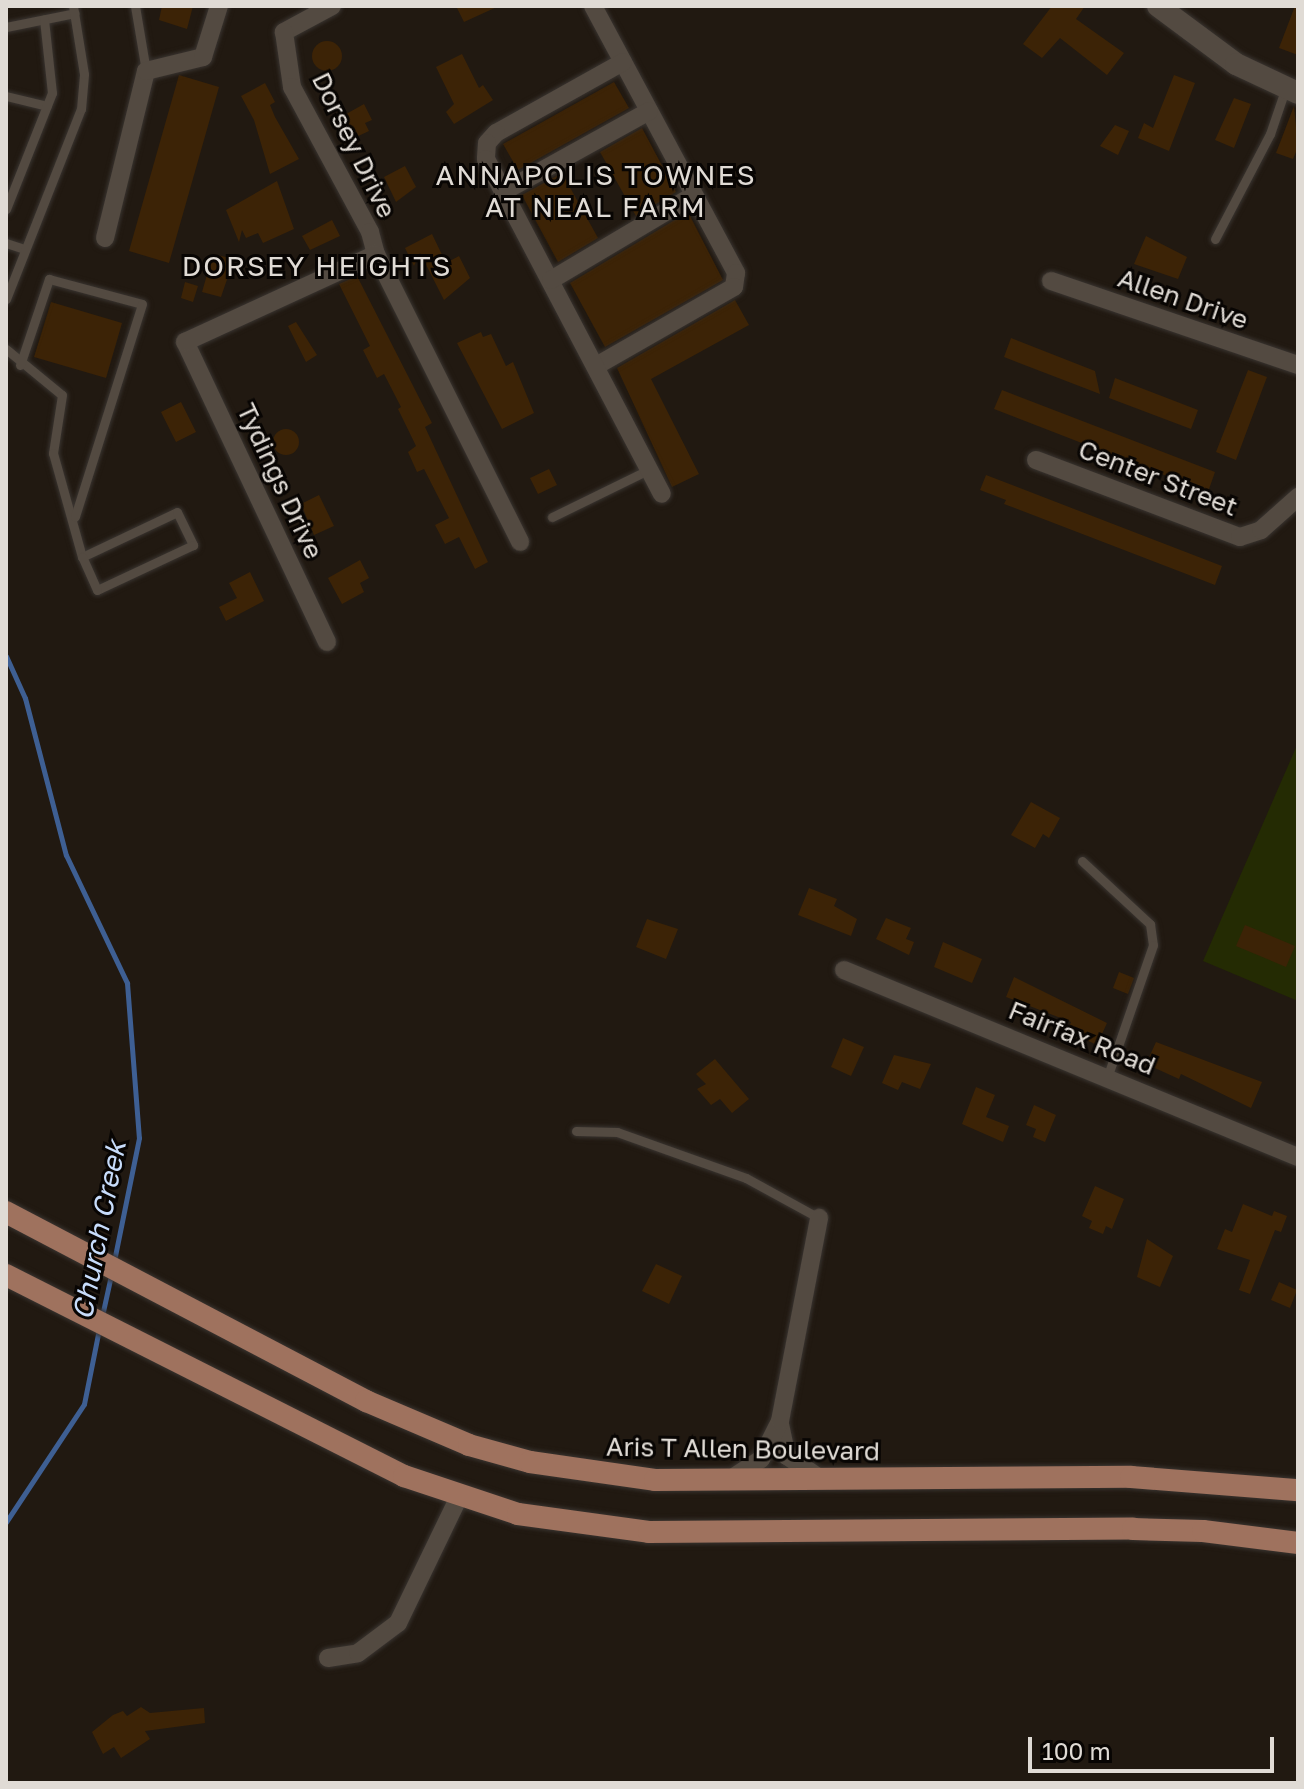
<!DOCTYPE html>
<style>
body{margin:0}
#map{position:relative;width:1304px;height:1789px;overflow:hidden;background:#211911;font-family:"Golos Text",sans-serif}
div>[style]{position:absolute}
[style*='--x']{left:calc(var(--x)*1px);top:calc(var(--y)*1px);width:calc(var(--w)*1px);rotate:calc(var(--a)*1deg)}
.green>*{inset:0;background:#242b03}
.stream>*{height:5px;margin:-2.5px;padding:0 2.5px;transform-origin:2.5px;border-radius:2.5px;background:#3e5f93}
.building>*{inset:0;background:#3c2306}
.round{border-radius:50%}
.roads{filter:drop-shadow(0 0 2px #393430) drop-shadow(0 0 2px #393430)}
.service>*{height:9px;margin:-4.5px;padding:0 4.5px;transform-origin:4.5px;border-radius:4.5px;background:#534a41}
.minor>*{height:18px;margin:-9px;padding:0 9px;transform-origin:9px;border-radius:9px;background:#534a41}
.tertiary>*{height:22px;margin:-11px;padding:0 11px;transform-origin:11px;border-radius:11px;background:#534a41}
.primary>*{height:22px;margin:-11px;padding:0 11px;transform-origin:11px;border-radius:11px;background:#9f725e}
span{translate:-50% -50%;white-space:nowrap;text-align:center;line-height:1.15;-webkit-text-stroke:6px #080503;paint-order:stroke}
.street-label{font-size:26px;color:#e0dbd5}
.neighbourhood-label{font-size:28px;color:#e0dbd5;letter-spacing:2px}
.water-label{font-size:28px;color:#c7dcfb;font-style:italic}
.frame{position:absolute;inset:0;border:8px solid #e0dbd5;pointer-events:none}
.scale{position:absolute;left:1028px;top:1737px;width:246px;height:36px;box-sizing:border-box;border:4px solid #e0dbd5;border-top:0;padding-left:10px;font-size:24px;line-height:28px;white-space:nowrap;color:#e0dbd5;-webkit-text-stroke:6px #080503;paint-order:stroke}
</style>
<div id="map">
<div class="green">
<i style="clip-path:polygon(1298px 743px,1298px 1001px,1203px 961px)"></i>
</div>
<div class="stream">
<i style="--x:6;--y:656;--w:46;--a:65.7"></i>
<i style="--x:25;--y:698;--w:162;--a:75.4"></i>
<i style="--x:66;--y:855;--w:142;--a:64.5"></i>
<i style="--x:127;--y:983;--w:155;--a:85.6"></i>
<i style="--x:139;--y:1138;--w:126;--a:101.5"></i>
<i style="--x:102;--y:1316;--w:42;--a:-77.6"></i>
<i style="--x:6;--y:1522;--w:141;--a:-56.5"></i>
<i style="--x:84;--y:1404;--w:76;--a:-78.7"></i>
</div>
<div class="building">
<i style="clip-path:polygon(162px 6px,193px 6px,187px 29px,159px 20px)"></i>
<i style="clip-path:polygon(456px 6px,499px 6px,464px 22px)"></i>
<i style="clip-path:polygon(1052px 6px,1085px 6px,1076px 19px,1124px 53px,1107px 75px,1060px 38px,1042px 58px,1023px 44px)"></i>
<i style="clip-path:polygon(1295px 6px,1298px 6px,1298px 55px,1279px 48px)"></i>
<i class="round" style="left:312px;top:41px;width:30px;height:30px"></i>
<i style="clip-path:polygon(462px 54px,479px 88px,483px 85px,493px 100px,454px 124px,446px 112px,454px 104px,436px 67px)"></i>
<i style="clip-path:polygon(179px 75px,219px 87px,169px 263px,129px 251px)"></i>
<i style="clip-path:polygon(1174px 75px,1195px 83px,1169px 151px,1138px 138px,1144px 123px,1153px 128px)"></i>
<i style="clip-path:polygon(614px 82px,629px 108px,518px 170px,503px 144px)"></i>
<i style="clip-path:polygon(265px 83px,275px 102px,270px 105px,275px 117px,299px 159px,270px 174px,254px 120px,241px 96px)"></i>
<i style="clip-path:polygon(1234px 98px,1251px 104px,1234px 148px,1215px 140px)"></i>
<i style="clip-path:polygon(364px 104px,372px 120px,365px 123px,369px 131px,354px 138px,339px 118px)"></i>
<i style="clip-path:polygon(1294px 106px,1298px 147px,1293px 159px,1276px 153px)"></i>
<i style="clip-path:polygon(1115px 125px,1129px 131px,1118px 155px,1100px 146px)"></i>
<i style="clip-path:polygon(642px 128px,676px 192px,636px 216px,600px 152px)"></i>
<i style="clip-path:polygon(405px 166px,416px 187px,396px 202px,384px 177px)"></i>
<i style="clip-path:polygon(562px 173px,598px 238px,558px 262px,522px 195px)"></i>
<i style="clip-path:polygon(277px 181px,294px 229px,263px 243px,258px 233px,246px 238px,242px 230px,239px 242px,226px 210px)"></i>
<i style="clip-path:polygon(688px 212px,723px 280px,605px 347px,570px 283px)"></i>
<i style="clip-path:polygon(332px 220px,340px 236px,310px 250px,302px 236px)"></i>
<i style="clip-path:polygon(432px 234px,446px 263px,459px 256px,470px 278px,444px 300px,420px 253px,414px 266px,405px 248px)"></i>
<i style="clip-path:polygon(1146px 236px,1187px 257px,1178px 279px,1134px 264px)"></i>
<i style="clip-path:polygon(213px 254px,234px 259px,221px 297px,202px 292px)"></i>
<i style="clip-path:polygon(357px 276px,432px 423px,425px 427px,488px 562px,475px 569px,459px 537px,445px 544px,435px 525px,449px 518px,424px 469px,417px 472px,408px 452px,416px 446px,398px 409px,401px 407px,384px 374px,377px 378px,363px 350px,370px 346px,339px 284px)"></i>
<i style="clip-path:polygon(185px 282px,198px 286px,193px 302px,181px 298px)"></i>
<i style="clip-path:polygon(735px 300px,749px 325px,651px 379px,699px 474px,672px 487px,617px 368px)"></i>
<i style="clip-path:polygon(51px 302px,122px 323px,106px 378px,34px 357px)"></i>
<i style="clip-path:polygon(296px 322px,317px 355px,306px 362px,288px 326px)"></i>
<i style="clip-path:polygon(481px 332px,483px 337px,491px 334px,506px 366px,513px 362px,534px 413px,502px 429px,457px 343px)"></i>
<i style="clip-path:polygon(1011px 338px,1095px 371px,1100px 394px,1004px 357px)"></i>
<i style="clip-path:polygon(1248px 370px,1267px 377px,1236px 460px,1216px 452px)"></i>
<i style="clip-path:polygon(1115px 378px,1198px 410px,1191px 429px,1109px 398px)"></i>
<i style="clip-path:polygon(1002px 390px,1215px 472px,1208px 492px,994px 409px)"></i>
<i style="clip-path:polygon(181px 402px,196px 432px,176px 442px,161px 412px)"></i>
<i class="round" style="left:273px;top:429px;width:26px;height:26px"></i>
<i style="clip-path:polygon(549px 469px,557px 485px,538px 494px,530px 478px)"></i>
<i style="clip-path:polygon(986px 475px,1222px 566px,1215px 585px,1004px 504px,1006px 500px,980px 490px)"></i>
<i style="clip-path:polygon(319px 495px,334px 526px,314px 535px,301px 504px)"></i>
<i style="clip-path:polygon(360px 560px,369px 578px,360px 583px,364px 592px,342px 604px,328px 578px)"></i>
<i style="clip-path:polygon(250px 572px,264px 601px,226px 621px,219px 607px,237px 598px,229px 583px)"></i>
<i style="clip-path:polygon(1031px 802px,1060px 818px,1049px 838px,1043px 834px,1035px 848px,1011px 835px)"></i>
<i style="clip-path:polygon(809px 888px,837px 899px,834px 906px,857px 919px,851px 936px,798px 915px)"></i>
<i style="clip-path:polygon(886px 918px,911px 928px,906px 939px,914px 942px,909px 955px,876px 939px)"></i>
<i style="clip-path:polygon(647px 919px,678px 929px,666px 959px,636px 947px)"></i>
<i style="clip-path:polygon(1245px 925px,1295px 946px,1286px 967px,1236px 946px)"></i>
<i style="clip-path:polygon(943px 942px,982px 959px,972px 983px,934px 967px)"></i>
<i style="clip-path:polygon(1119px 972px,1134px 978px,1128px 994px,1113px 988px)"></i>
<i style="clip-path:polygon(1014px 977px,1107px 1023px,1097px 1045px,1067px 1031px,1071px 1022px,1006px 997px)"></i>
<i style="clip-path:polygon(843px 1038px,864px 1047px,851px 1076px,831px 1067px)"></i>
<i style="clip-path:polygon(1156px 1042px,1262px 1082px,1251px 1108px,1181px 1074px,1179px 1079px,1146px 1064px)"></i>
<i style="clip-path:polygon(894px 1055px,931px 1064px,920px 1089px,902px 1082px,898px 1090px,882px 1083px)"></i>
<i style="clip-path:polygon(715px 1059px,749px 1099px,732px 1113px,720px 1099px,711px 1105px,697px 1089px,706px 1084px,696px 1074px)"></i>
<i style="clip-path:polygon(976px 1087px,995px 1095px,986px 1117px,1009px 1126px,1003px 1142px,962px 1124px)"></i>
<i style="clip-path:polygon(1034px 1105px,1056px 1115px,1045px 1142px,1033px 1137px,1036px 1129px,1026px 1125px)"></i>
<i style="clip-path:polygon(1095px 1186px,1124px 1199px,1112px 1229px,1106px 1226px,1103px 1234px,1089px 1228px,1092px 1221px,1082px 1216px)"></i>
<i style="clip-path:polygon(1243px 1204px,1272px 1216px,1274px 1211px,1287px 1216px,1281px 1232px,1275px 1230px,1250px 1294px,1239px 1290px,1250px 1260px,1217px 1249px,1225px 1229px,1232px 1232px)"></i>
<i style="clip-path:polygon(1147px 1239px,1173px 1256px,1160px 1287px,1137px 1277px)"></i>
<i style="clip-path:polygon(656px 1264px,682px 1276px,669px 1304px,642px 1291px)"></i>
<i style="clip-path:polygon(1279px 1282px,1297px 1290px,1290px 1308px,1271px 1300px)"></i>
<i style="clip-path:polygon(141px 1707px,150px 1713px,204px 1708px,205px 1723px,145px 1731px,150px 1739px,121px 1758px,114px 1747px,103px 1754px,92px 1732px,113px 1715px,123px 1711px,127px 1716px)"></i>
</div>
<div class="roads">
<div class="service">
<i style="--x:135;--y:6;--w:66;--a:80.4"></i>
<i style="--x:6;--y:27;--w:70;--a:-11.5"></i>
<i style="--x:6;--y:96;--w:42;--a:13.7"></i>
<i style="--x:6;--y:209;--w:125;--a:-68.4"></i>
<i style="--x:52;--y:93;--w:74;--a:-96.2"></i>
<i style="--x:1215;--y:239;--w:119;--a:-62.4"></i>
<i style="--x:1270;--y:134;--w:50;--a:-71.2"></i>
<i style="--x:6;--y:243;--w:20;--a:18"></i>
<i style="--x:6;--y:299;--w:204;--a:-68.5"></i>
<i style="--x:81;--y:109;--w:35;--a:-85"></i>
<i style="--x:84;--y:74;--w:69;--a:-99.2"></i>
<i style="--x:6;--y:349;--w:72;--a:39.4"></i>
<i style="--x:62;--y:395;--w:59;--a:98.8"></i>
<i style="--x:53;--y:453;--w:108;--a:74.4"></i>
<i style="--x:82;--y:557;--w:105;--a:-25.3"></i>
<i style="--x:177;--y:512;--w:37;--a:64"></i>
<i style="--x:193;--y:545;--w:106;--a:154.9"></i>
<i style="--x:97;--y:590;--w:36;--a:-114"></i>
<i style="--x:20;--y:365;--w:91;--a:-71.4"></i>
<i style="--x:49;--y:279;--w:96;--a:15"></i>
<i style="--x:142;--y:304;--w:223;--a:107.5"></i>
<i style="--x:552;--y:517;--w:107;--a:-26.1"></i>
<i style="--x:1082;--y:861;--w:93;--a:42.8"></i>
<i style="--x:1150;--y:924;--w:21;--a:82"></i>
<i style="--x:1153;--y:945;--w:138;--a:109.1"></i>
<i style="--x:576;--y:1131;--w:41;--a:1.4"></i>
<i style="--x:617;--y:1132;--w:137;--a:19.6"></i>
<i style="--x:746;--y:1178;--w:83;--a:28.7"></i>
</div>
<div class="minor">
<i style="--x:332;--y:6;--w:55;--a:151.6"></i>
<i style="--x:284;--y:32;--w:56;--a:81.7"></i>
<i style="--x:292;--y:87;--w:165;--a:61.7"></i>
<i style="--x:370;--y:232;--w:23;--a:75"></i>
<i style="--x:376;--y:254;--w:322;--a:63.4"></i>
<i style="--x:593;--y:6;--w:303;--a:61.8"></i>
<i style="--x:736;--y:273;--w:14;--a:98"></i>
<i style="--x:734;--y:287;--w:159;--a:150.2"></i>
<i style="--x:623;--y:62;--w:145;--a:150.8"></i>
<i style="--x:496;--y:133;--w:13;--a:132"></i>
<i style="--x:487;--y:143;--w:16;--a:94"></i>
<i style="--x:486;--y:159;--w:378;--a:62.3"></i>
<i style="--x:503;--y:192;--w:167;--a:-29"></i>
<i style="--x:105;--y:238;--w:172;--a:-76.2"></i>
<i style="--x:146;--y:71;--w:59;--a:-13.8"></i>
<i style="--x:203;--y:57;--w:53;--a:-72.6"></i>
<i style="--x:551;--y:280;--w:163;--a:-30.7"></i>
<i style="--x:1051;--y:281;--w:261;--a:18.8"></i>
<i style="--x:1036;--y:460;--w:218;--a:20.7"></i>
<i style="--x:1240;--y:537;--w:22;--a:-18"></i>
<i style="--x:1261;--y:530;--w:50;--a:-41.7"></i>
<i style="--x:327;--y:642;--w:332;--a:-115.3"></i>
<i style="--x:185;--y:342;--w:210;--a:-24.7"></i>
<i style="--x:844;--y:970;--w:491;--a:22.4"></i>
<i style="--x:780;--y:1424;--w:33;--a:78"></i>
<i style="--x:787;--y:1456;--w:41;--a:34.1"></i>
<i style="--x:729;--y:1480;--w:38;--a:-33"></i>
<i style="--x:761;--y:1459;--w:42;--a:-63.4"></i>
<i style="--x:780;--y:1421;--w:207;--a:-79.1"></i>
<i style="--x:328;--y:1658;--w:30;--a:-9"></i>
<i style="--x:358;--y:1653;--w:50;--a:-36.9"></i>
<i style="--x:398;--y:1623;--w:140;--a:-64.2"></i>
</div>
<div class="tertiary">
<i style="--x:1158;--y:6;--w:97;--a:36.6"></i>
<i style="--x:1236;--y:64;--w:68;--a:25.1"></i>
</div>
<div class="primary">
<i style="--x:6;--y:1212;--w:407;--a:27.7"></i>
<i style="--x:366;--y:1401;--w:112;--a:23.1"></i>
<i style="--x:469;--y:1445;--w:63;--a:15.6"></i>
<i style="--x:530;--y:1462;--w:126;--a:8.2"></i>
<i style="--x:655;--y:1480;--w:476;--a:-0.4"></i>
<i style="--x:1131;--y:1477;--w:168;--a:4.5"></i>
<i style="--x:6;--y:1275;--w:446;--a:26.8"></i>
<i style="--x:404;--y:1476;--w:120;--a:18.4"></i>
<i style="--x:518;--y:1514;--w:132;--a:7.8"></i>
<i style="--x:649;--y:1532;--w:484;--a:-0.4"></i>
<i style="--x:1133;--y:1529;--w:70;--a:1.6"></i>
<i style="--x:1203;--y:1531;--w:96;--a:7.2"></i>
</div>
</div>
<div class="street-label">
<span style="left:354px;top:145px;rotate:64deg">Dorsey Drive</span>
<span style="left:1183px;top:299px;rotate:19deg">Allen Drive</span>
<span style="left:1158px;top:478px;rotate:21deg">Center Street</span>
<span style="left:280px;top:481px;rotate:65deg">Tydings Drive</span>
<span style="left:1082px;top:1038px;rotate:22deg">Fairfax Road</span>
<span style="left:743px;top:1449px;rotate:1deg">Aris T Allen Boulevard</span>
</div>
<div class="neighbourhood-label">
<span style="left:596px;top:191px">ANNAPOLIS TOWNES<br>AT NEAL FARM</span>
<span style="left:317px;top:266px">DORSEY HEIGHTS</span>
</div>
<div class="water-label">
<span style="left:99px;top:1230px;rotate:-79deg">Church Creek</span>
</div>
<div class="frame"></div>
<div class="scale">100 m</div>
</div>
